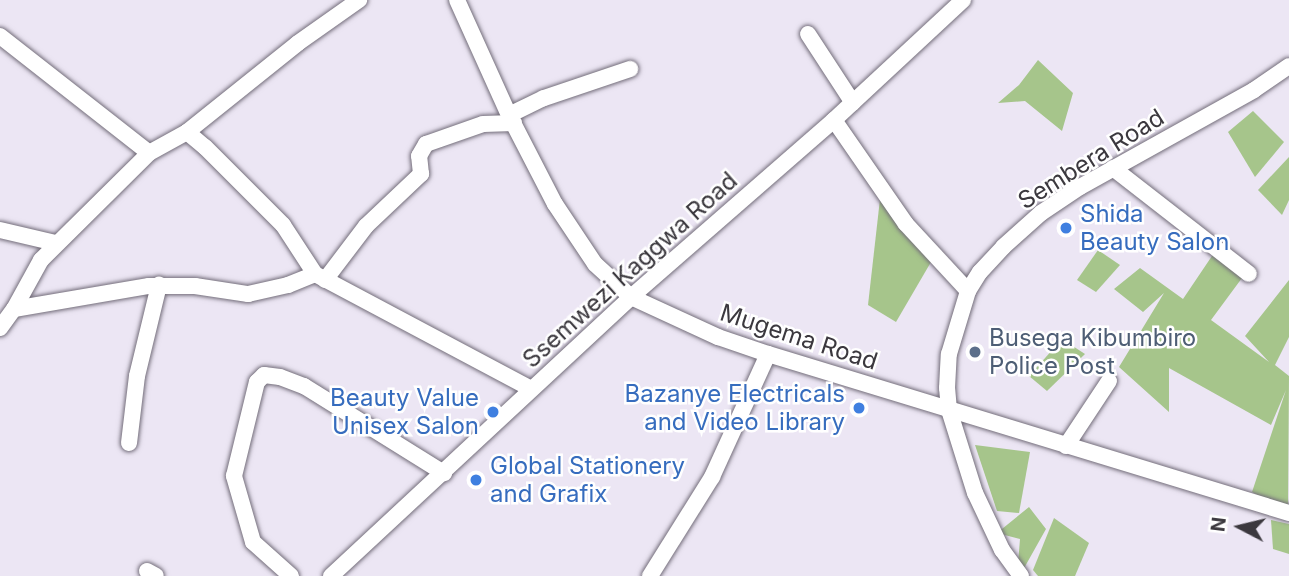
<!DOCTYPE html>
<style>
body{margin:0}
#map{position:relative;width:1289px;height:576px;overflow:hidden;background:#ece6f4;font-family:Inter,sans-serif}
div>[style]{position:absolute}
[style*='--x']{left:calc(var(--x)*1px);top:calc(var(--y)*1px);width:calc(var(--w)*1px);rotate:calc(var(--a)*1deg)}
.green>*{inset:0;background:#a6c58b}
.roads{filter:drop-shadow(0 0 2px #736d7a) drop-shadow(0 0 2px #736d7a)}
.minor>*{height:16px;margin:-8px;padding:0 8px;transform-origin:8px;border-radius:8px;background:#fff}
.dots>*{width:19px;height:19px;translate:-50% -50%;box-sizing:border-box;border:4px solid #fff;border-radius:50%}
span{translate:-50% -50%;white-space:nowrap;text-align:center;line-height:1.15;-webkit-text-stroke:5px #fff;paint-order:stroke}
.street-label{font-size:24px;color:#3b383e}
.shop-label{font-size:24px;color:#366cbe}
.left{translate:0 -50%;text-align:left}
.right{translate:-100% -50%;text-align:right}
.service-label{font-size:24px;color:#4e5e75}
.north{position:absolute;left:1205px;top:492px;width:70px;height:70px;-webkit-text-stroke:5px #fff;paint-order:stroke;rotate:277deg;font-size:19px;font-weight:700;line-height:28px;text-align:center;color:#3b383e}
.north::after{content:'';display:block;margin:auto;width:24px;height:32px;background:#3b383e;clip-path:polygon(50% 0,100% 100%,50% 72%,0 100%)}
</style>
<div id="map">
<div class="green">
<i style="clip-path:polygon(1038px 60px,1073px 93px,1062px 131px,1025px 101px,998px 103px,1019px 85px)"></i>
<i style="clip-path:polygon(1253px 111px,1284px 142px,1255px 177px,1228px 132px)"></i>
<i style="clip-path:polygon(1289px 157px,1289px 200px,1282px 215px,1258px 190px)"></i>
<i style="clip-path:polygon(880px 199px,931px 262px,896px 322px,868px 305px)"></i>
<i style="clip-path:polygon(1098px 250px,1120px 265px,1096px 292px,1077px 280px)"></i>
<i style="clip-path:polygon(1214px 253px,1242px 278px,1211px 320px,1269px 362px,1245px 336px,1289px 280px,1289px 337px,1275px 365px,1289px 376px,1288px 512px,1252px 492px,1286px 390px,1271px 425px,1169px 368px,1169px 412px,1119px 367px,1164px 293px,1143px 312px,1114px 289px,1140px 268px,1183px 299px)"></i>
<i style="clip-path:polygon(1062px 339px,1085px 354px,1047px 391px,1029px 376px)"></i>
<i style="clip-path:polygon(975px 445px,1030px 452px,1019px 513px,997px 511px)"></i>
<i style="clip-path:polygon(1029px 507px,1046px 529px,1023px 570px,1018px 564px,1020px 539px,997px 533px)"></i>
<i style="clip-path:polygon(1054px 518px,1089px 543px,1075px 576px,1038px 576px,1033px 570px)"></i>
<i style="clip-path:polygon(1271px 520px,1289px 524px,1289px 554px,1273px 549px)"></i>
</div>
<div class="roads">
<div class="minor">
<i style="--x:457;--y:0;--w:126;--a:65.7"></i>
<i style="--x:509;--y:115;--w:100;--a:62.7"></i>
<i style="--x:555;--y:204;--w:72;--a:56.3"></i>
<i style="--x:595;--y:264;--w:49;--a:42.5"></i>
<i style="--x:631;--y:297;--w:96;--a:24.7"></i>
<i style="--x:718;--y:337;--w:53;--a:18.8"></i>
<i style="--x:768;--y:354;--w:545;--a:16.97"></i>
<i style="--x:808;--y:34;--w:82;--a:56.9"></i>
<i style="--x:0;--y:36;--w:189;--a:38.1"></i>
<i style="--x:509;--y:115;--w:39;--a:-26"></i>
<i style="--x:544;--y:98;--w:91;--a:-18.6"></i>
<i style="--x:834;--y:120;--w:126;--a:55.3"></i>
<i style="--x:906;--y:224;--w:91;--a:47.2"></i>
<i style="--x:187;--y:132;--w:23;--a:40"></i>
<i style="--x:205;--y:147;--w:110;--a:45"></i>
<i style="--x:283;--y:225;--w:59;--a:56.9"></i>
<i style="--x:315;--y:274;--w:245;--a:28"></i>
<i style="--x:1113;--y:168;--w:172;--a:37.9"></i>
<i style="--x:0;--y:230;--w:57;--a:13.1"></i>
<i style="--x:325;--y:280;--w:68;--a:-52.8"></i>
<i style="--x:366;--y:226;--w:76;--a:-43.4"></i>
<i style="--x:421;--y:174;--w:18;--a:-96"></i>
<i style="--x:419;--y:156;--w:14;--a:-60"></i>
<i style="--x:426;--y:144;--w:60;--a:-19.3"></i>
<i style="--x:483;--y:124;--w:31;--a:-2"></i>
<i style="--x:14;--y:309;--w:137;--a:-9.7"></i>
<i style="--x:149;--y:286;--w:46;--a:0"></i>
<i style="--x:195;--y:286;--w:54;--a:8.6"></i>
<i style="--x:248;--y:294;--w:41;--a:-12.7"></i>
<i style="--x:288;--y:285;--w:29;--a:-22"></i>
<i style="--x:0;--y:328;--w:24;--a:-54"></i>
<i style="--x:14;--y:309;--w:56;--a:-61.1"></i>
<i style="--x:41;--y:260;--w:152;--a:-44.7"></i>
<i style="--x:149;--y:153;--w:43;--a:-28.9"></i>
<i style="--x:187;--y:132;--w:142;--a:-38.7"></i>
<i style="--x:298;--y:43;--w:75;--a:-35.2"></i>
<i style="--x:129;--y:443;--w:67;--a:-83.2"></i>
<i style="--x:137;--y:376;--w:94;--a:-76.4"></i>
<i style="--x:1066;--y:446;--w:78;--a:-56.5"></i>
<i style="--x:147;--y:571;--w:10;--a:29"></i>
<i style="--x:291;--y:576;--w:51;--a:-138.2"></i>
<i style="--x:253;--y:542;--w:69;--a:-106.1"></i>
<i style="--x:234;--y:476;--w:97;--a:-76.3"></i>
<i style="--x:257;--y:382;--w:10;--a:-45"></i>
<i style="--x:264;--y:375;--w:16;--a:7"></i>
<i style="--x:280;--y:377;--w:26;--a:21"></i>
<i style="--x:304;--y:386;--w:165;--a:31.9"></i>
<i style="--x:331;--y:576;--w:410;--a:-42.9"></i>
<i style="--x:631;--y:297;--w:269;--a:-41.1"></i>
<i style="--x:834;--y:120;--w:176;--a:-42.9"></i>
<i style="--x:650;--y:576;--w:117;--a:-57.9"></i>
<i style="--x:712;--y:477;--w:135;--a:-65.5"></i>
<i style="--x:1021;--y:576;--w:32;--a:-126"></i>
<i style="--x:1002;--y:550;--w:63;--a:-115.3"></i>
<i style="--x:975;--y:493;--w:87;--a:-107.4"></i>
<i style="--x:949;--y:410;--w:22;--a:-95"></i>
<i style="--x:947;--y:388;--w:34;--a:-87"></i>
<i style="--x:949;--y:354;--w:66;--a:-73.2"></i>
<i style="--x:968;--y:291;--w:22;--a:-58"></i>
<i style="--x:980;--y:272;--w:34;--a:-47"></i>
<i style="--x:1003;--y:247;--w:51;--a:-41.8"></i>
<i style="--x:1041;--y:213;--w:47;--a:-33.7"></i>
<i style="--x:1080;--y:187;--w:199;--a:-29.1"></i>
<i style="--x:1254;--y:90;--w:42;--a:-34.4"></i>
</div>
</div>
<div class="dots">
<i style="left:1066px;top:228px;background:#3f7fe0"></i>
<i style="left:975px;top:352px;background:#5c6f8a"></i>
<i style="left:859px;top:408px;background:#3f7fe0"></i>
<i style="left:493px;top:412px;background:#3f7fe0"></i>
<i style="left:476px;top:480px;background:#3f7fe0"></i>
</div>
<div class="street-label">
<span style="left:1091px;top:159px;rotate:-32deg">Sembera Road</span>
<span style="left:630px;top:270px;rotate:-42deg">Ssemwezi Kaggwa Road</span>
<span style="left:799px;top:337px;rotate:18deg">Mugema Road</span>
</div>
<div class="shop-label">
<span class="left" style="left:1080px;top:228px">Shida<br>Beauty Salon</span>
<span class="right" style="left:845px;top:408px">Bazanye Electricals<br>and Video Library</span>
<span class="right" style="left:479px;top:412px">Beauty Value<br>Unisex Salon</span>
<span class="left" style="left:490px;top:480px">Global Stationery<br>and Grafix</span>
</div>
<div class="service-label">
<span class="left" style="left:989px;top:352px">Busega Kibumbiro<br>Police Post</span>
</div>
<div class="north">N</div>
</div>
